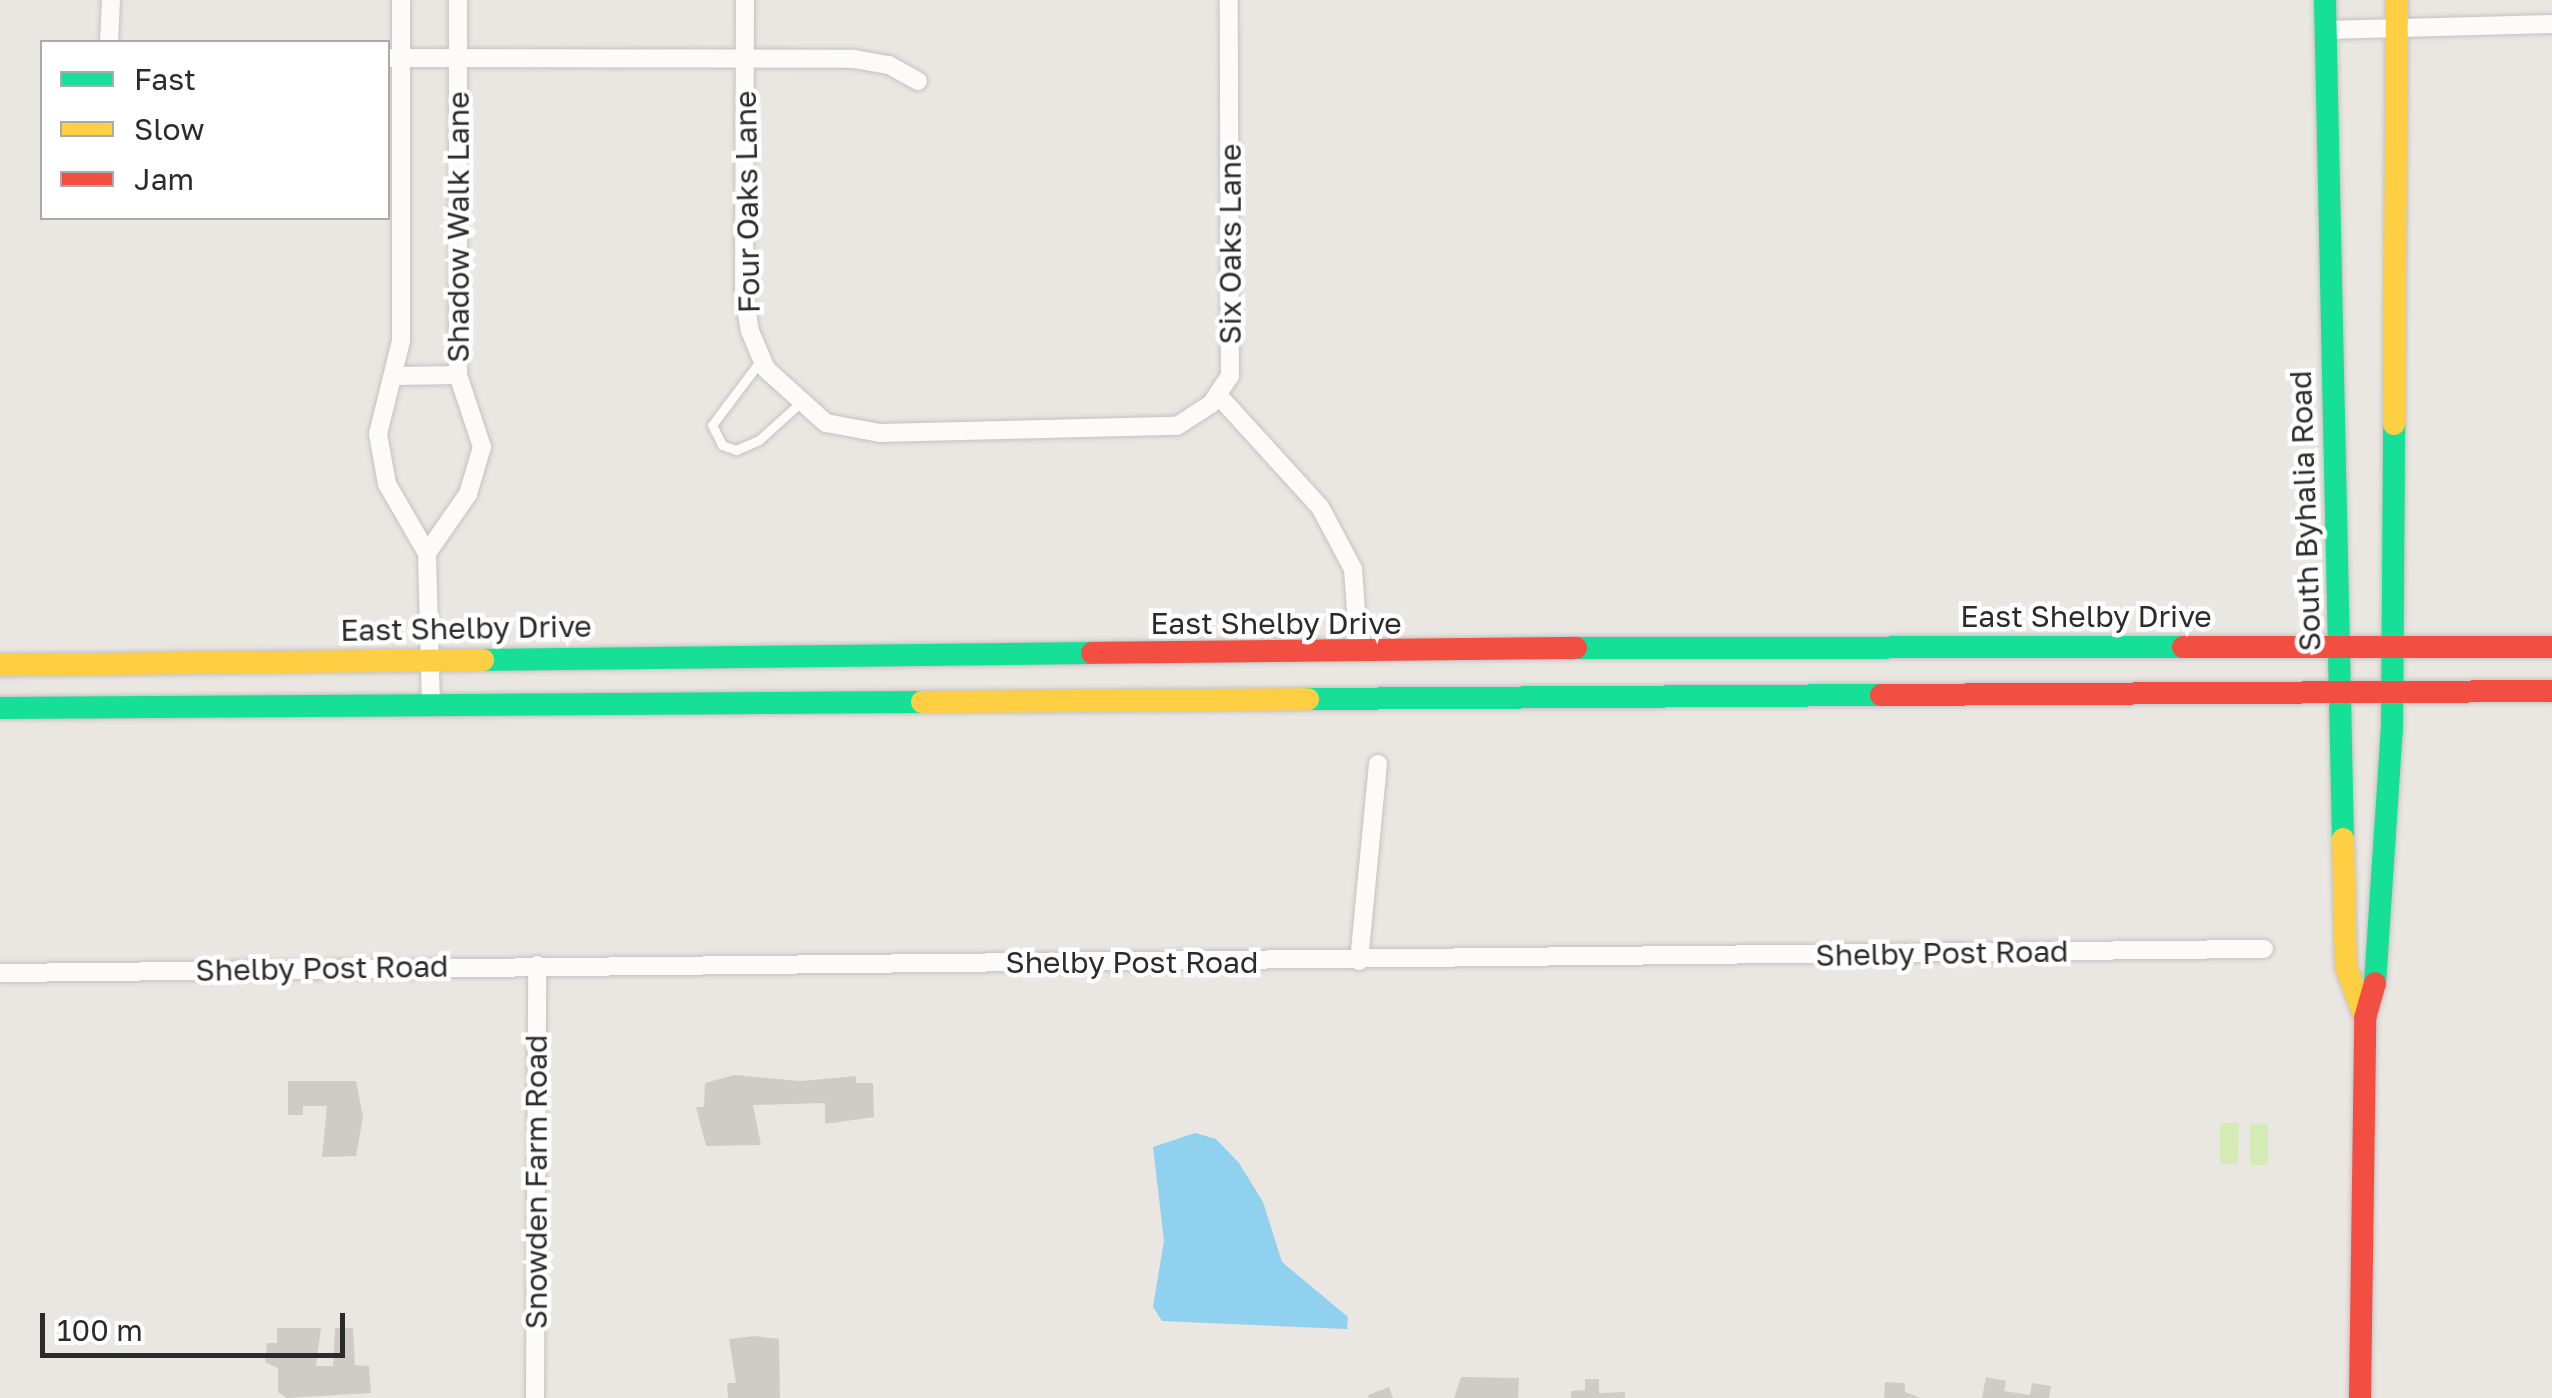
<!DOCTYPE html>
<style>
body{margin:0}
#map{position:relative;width:2552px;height:1398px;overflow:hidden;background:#eae6e1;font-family:"Golos Text",sans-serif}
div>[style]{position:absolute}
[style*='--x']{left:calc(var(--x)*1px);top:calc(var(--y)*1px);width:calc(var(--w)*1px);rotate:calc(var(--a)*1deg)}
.pitch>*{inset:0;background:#d4ebb5}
.water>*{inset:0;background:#90d1ef}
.building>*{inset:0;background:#cfccc8}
.roads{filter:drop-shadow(0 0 2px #c3c2c2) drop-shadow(0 0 2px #c3c2c2)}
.lane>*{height:9px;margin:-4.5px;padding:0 4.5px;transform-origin:4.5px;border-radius:4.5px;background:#fcfbfa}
.street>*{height:18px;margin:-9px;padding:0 9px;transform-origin:9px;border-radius:9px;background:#fcfbfa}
.fast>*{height:22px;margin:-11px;padding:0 11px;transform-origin:11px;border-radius:11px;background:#16e098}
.slow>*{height:22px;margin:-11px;padding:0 11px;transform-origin:11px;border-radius:11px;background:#ffcf43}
.jam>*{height:22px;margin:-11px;padding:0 11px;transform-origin:11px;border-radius:11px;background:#f24e42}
span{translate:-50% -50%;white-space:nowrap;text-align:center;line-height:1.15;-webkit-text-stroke:9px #fff;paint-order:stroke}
.street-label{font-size:30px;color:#2b2b2b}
.legend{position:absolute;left:40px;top:40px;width:350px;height:180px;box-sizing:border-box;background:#fff;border:2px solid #aaa;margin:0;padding:12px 18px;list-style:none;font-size:30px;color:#2b2b2b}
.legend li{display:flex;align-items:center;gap:20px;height:50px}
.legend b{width:50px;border:2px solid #aaa}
.scale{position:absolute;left:40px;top:1313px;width:305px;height:45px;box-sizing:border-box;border:5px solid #2b2b2b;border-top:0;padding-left:12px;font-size:30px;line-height:35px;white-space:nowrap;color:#2b2b2b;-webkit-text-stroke:8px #fff;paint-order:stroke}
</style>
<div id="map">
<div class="pitch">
<i style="clip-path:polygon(2220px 1123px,2239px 1123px,2238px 1164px,2220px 1164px)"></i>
<i style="clip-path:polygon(2250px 1123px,2268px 1124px,2268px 1165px,2250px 1165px)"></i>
</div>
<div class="water">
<i style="clip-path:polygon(1195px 1133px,1216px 1139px,1239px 1163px,1263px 1202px,1282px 1262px,1348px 1317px,1347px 1329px,1162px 1321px,1153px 1307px,1164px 1241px,1153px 1147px)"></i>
</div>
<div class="building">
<i style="clip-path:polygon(734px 1075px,801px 1081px,856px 1076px,856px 1083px,873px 1083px,874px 1117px,825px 1124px,825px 1103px,753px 1105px,761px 1145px,706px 1146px,696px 1107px,704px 1107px,705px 1083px)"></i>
<i style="clip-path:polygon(288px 1081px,356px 1081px,363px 1117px,356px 1156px,322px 1157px,327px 1106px,303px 1106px,303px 1115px,288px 1115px)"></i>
<i style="clip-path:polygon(277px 1328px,321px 1328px,316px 1366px,333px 1366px,335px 1328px,353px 1328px,355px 1365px,369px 1366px,371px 1393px,287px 1398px,278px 1392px,278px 1368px,265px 1362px,267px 1343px,277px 1343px)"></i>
<i style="clip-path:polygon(754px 1336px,779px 1339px,780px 1398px,728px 1398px,727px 1383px,736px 1383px,729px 1339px)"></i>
<i style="clip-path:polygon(1461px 1377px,1519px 1378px,1518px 1398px,1454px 1398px)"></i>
<i style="clip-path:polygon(1986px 1377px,2006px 1381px,2004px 1391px,2030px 1395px,2032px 1383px,2051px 1386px,2049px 1398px,1982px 1398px)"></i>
<i style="clip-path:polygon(1585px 1379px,1599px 1379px,1599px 1393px,1625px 1392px,1625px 1398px,1571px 1398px,1571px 1391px,1585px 1390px)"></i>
<i style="clip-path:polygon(1885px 1382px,1905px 1383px,1905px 1392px,1921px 1398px,1884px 1398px)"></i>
<i style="clip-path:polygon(1389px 1387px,1393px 1398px,1369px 1398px,1368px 1395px)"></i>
</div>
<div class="roads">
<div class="lane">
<i style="--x:761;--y:360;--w:81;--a:127"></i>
<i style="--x:712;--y:425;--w:22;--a:63"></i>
<i style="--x:722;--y:445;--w:15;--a:20"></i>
<i style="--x:736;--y:450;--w:25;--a:-23"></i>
<i style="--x:759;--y:440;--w:57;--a:-42.1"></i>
</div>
<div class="street">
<i style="--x:401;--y:0;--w:341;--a:90"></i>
<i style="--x:401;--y:341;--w:96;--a:103.9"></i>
<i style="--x:378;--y:434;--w:51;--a:79.8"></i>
<i style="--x:387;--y:484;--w:80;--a:59.9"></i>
<i style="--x:427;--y:553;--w:152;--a:88.5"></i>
<i style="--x:745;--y:0;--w:294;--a:90.2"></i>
<i style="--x:744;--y:294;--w:37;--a:81"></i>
<i style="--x:750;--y:331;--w:41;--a:67.2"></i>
<i style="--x:766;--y:369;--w:81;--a:42"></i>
<i style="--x:826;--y:423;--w:55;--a:10.5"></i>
<i style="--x:880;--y:433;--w:297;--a:-1.4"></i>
<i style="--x:1177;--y:426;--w:40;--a:-32.9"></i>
<i style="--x:1211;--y:404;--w:34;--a:-56"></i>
<i style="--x:1230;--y:376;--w:376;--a:-90.2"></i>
<i style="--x:2325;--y:30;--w:227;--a:-1.5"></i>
<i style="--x:109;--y:42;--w:42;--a:-87.3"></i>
<i style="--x:388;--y:58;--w:466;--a:0.1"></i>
<i style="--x:854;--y:59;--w:36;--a:10"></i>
<i style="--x:889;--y:65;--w:33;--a:29"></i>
<i style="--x:396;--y:376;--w:62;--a:-0.9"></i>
<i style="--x:1218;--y:395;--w:151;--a:47.7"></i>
<i style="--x:1320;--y:507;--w:70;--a:62"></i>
<i style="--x:1353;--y:569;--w:83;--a:85.9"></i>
<i style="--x:427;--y:553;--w:72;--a:-55.2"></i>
<i style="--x:468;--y:494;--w:49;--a:-73.4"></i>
<i style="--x:482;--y:447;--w:76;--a:-108.4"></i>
<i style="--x:458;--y:375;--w:375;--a:-90"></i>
<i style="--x:1359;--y:961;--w:198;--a:-84.5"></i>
<i style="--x:0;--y:973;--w:2264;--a:-0.61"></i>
<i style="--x:535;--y:1398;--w:433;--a:-89.7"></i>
</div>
<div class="fast">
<i style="--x:2325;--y:0;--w:839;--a:88.77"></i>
<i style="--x:1576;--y:648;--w:607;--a:-0.09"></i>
<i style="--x:483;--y:660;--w:609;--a:-0.66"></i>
<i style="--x:1308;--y:699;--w:573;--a:-0.4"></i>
<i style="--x:0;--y:708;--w:922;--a:-0.37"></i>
<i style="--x:2375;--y:983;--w:254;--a:-86.2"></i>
<i style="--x:2392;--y:730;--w:306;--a:-89.6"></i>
</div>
<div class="slow">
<i style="--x:2394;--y:424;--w:424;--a:-89.6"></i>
<i style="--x:0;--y:665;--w:483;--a:-0.6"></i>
<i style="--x:922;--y:702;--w:386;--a:-0.4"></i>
<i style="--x:2343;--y:839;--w:128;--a:88.7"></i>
<i style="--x:2346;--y:967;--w:54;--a:69.6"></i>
</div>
<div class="jam">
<i style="--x:2183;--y:647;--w:369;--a:0"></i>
<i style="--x:1092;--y:653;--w:484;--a:-0.6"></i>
<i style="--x:1881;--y:695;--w:671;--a:-0.34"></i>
<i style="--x:2360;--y:1398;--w:380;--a:-89.2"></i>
<i style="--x:2365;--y:1018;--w:36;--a:-74"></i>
</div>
</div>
<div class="street-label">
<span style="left:747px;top:202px;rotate:-91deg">Four Oaks Lane</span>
<span style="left:458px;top:227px;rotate:-90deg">Shadow Walk Lane</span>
<span style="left:1230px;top:244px;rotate:-90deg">Six Oaks Lane</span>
<span style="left:2305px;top:511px;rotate:-92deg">South Byhalia Road</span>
<span style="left:2086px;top:616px">East Shelby Drive</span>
<span style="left:1276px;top:623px">East Shelby Drive</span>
<span style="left:466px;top:628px;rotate:-1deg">East Shelby Drive</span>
<span style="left:1942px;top:953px;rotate:-1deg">Shelby Post Road</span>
<span style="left:1132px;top:962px">Shelby Post Road</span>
<span style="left:322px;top:968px;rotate:-1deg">Shelby Post Road</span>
<span style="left:536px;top:1182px;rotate:-90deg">Snowden Farm Road</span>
</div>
<ul class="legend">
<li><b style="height:12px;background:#16e098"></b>Fast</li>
<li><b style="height:12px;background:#ffcf43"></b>Slow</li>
<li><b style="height:12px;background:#f24e42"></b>Jam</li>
</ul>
<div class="scale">100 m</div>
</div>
